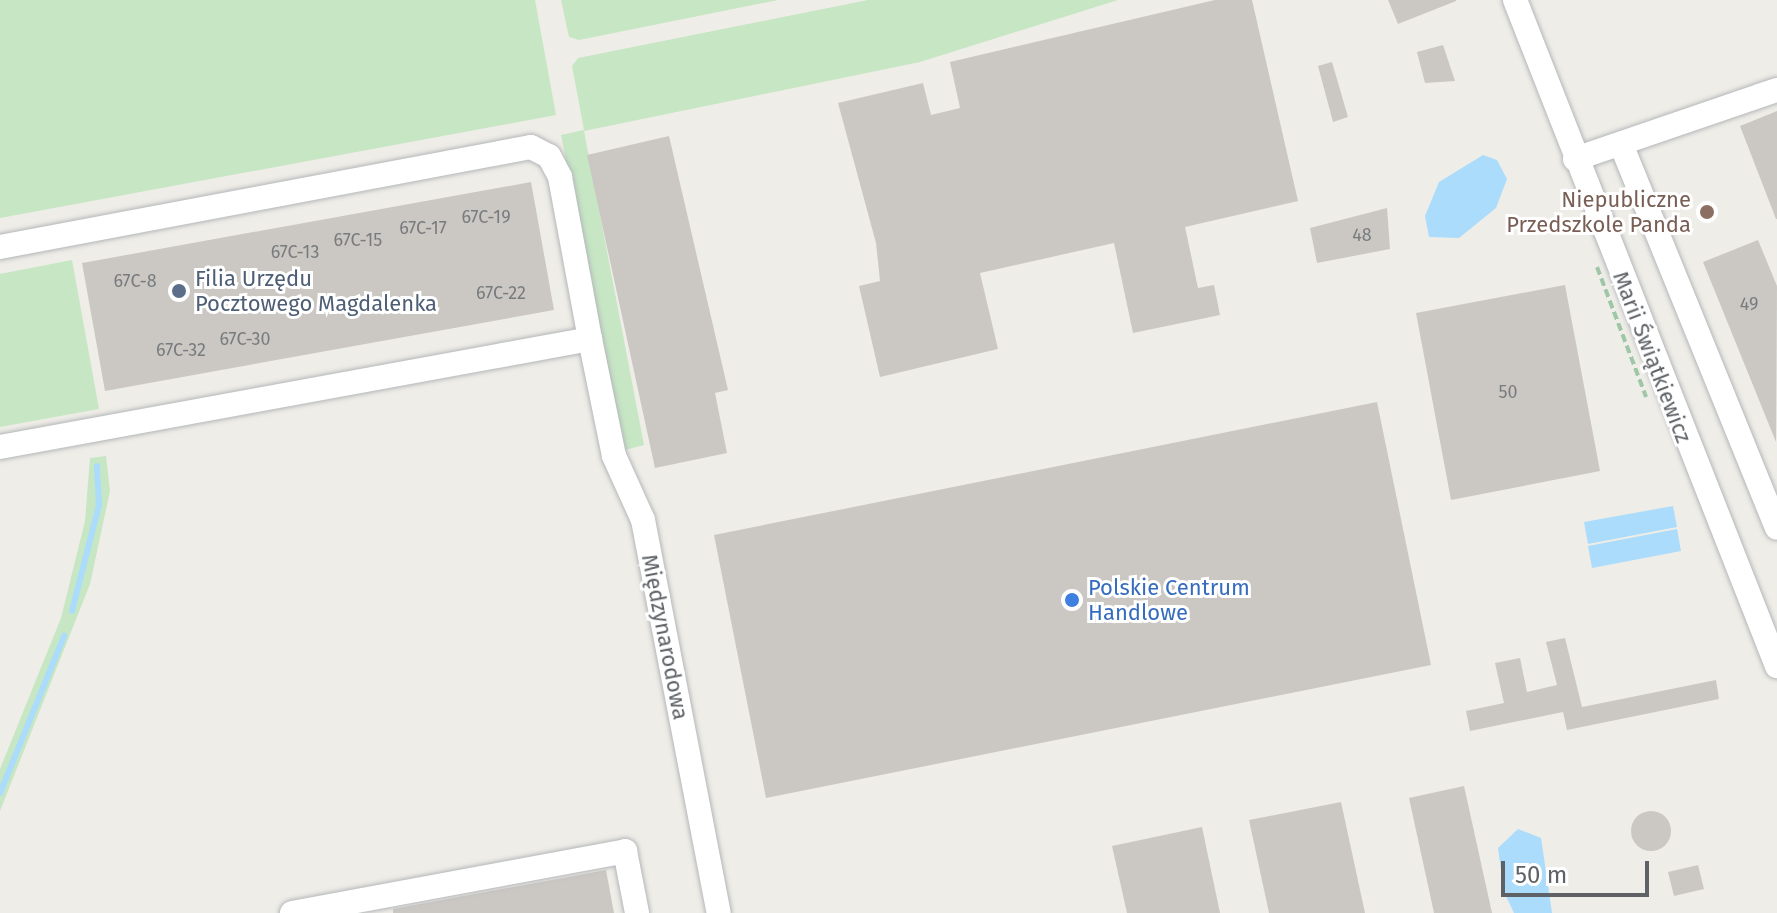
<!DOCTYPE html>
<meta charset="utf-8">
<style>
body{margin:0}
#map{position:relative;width:1777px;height:913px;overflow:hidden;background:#efede7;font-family:"Fira Sans",sans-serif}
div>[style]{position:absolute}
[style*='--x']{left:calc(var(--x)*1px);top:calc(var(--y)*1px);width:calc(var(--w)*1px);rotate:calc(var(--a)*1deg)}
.green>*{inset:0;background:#c6e6c4}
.water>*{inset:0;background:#abdcfb}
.stream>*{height:6px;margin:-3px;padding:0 3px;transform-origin:3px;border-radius:3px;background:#abdcfb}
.building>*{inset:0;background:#cbc8c4}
.round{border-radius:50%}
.path>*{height:4px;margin-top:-2px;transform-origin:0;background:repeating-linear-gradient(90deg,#9ec7a7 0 8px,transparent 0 12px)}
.roads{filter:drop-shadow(0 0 2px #b4b7ba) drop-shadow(0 0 2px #b4b7ba)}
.minor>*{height:24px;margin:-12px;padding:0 12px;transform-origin:12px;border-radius:12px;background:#fff}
.dots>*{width:22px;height:22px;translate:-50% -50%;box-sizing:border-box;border:4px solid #fff;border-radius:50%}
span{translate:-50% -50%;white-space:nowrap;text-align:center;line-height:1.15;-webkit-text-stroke:6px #fff;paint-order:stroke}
.number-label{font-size:18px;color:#797c7e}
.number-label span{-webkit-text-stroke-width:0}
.education-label{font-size:22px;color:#785e54}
.right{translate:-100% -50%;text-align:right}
.service-label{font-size:22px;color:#4e5e75}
.left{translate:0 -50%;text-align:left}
.street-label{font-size:22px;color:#5e6266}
.shop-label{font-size:22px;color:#366cbe}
.scale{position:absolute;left:1501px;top:861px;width:148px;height:36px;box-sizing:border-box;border:4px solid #5e6266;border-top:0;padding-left:10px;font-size:24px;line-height:28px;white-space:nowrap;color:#5e6266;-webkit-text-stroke:6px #fff;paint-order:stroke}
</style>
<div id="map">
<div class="green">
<i style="clip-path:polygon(0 0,535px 0,556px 115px,0 218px)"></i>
<i style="clip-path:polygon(561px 0,778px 0,579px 40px,569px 37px)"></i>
<i style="clip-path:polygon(868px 0,1118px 0,920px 62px,584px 131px,644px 445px,625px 450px,561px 135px,584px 130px,572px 66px,578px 58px)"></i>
<i style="clip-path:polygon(72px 260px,99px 409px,0 427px,0 274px)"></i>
<i style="clip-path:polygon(106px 456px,110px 491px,90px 584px,0 811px,0 769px,61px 618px,85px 521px,90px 458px)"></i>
</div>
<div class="water">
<i style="clip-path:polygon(1483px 155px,1497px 160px,1507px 179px,1496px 208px,1459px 238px,1429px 237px,1425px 216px,1439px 182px)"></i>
<i style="clip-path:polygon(1673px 506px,1677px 527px,1588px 544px,1584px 522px)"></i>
<i style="clip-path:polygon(1677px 529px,1681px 551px,1592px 568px,1588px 546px)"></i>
<i style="clip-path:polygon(1518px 829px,1541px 838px,1552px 913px,1514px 913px,1504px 892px,1498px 848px)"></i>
</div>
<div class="stream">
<i style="--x:72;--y:611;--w:109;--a:-75.7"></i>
<i style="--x:99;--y:505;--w:39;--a:-93"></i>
<i style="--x:0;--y:793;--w:170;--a:-67.8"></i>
</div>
<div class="building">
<i style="clip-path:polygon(1215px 0,1252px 0,1298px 201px,1185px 227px,1198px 288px,1214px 285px,1220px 315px,1133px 333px,1114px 243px,980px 273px,998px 349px,880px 377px,859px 286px,880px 281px,876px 243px,838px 103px,923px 83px,931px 115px,960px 108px,950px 62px)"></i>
<i style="clip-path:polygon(1388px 0,1456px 0,1456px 1px,1398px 24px)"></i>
<i style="clip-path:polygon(1443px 45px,1455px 81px,1425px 83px,1417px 52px)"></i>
<i style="clip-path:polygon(1332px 62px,1348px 117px,1333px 122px,1318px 66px)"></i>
<i style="clip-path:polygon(1777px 111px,1777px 219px,1776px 219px,1740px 126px)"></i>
<i style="clip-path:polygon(669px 136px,728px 390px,715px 393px,727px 453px,655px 468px,587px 155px)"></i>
<i style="clip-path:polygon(531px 182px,554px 310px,105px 391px,82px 263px)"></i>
<i style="clip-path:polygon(1387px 208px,1390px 249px,1317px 263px,1310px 228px)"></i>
<i style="clip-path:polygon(1758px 240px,1777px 286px,1776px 442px,1703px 262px)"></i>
<i style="clip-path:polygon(1565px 285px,1600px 471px,1451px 500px,1416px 313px)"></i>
<i style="clip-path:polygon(1377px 402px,1431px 665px,766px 798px,714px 535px)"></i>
<i style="clip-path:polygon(1565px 638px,1582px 707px,1716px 680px,1719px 699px,1567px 730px,1563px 712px,1470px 731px,1466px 711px,1504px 703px,1495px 663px,1520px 658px,1527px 692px,1557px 685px,1546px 642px)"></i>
<i style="clip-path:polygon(1464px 786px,1492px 913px,1434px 913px,1409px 798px)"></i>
<i style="clip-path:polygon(1341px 802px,1365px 913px,1269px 913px,1249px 820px)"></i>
<i class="round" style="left:1631px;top:811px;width:40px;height:40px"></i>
<i style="clip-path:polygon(1202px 827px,1220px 913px,1127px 913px,1112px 846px)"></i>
<i style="clip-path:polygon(1698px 865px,1704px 889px,1674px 896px,1668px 872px)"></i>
<i style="clip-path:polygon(606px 870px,614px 913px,393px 913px,393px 909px)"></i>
</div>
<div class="path">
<i style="--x:1597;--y:267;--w:139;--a:69.3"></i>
</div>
<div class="roads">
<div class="minor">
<i style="--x:1515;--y:0;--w:716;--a:68.53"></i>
<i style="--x:1621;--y:144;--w:414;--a:67.9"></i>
<i style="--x:1575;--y:159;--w:213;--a:-18.9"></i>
<i style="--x:0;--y:247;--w:540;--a:-10.67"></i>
<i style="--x:531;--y:147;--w:20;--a:27"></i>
<i style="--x:549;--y:156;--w:24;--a:62"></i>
<i style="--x:560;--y:177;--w:165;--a:79.5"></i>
<i style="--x:0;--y:447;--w:600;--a:-10.37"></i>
<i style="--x:590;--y:339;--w:119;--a:78.4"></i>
<i style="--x:614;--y:456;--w:70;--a:65.6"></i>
<i style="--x:643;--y:520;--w:400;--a:79.1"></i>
<i style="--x:292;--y:913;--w:339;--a:-10.5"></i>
<i style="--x:625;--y:851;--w:63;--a:79"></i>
</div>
</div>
<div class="dots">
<i style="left:1707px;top:212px;background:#8d6e63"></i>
<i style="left:179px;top:291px;background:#5c6f8a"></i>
<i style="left:1072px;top:600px;background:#3f7fe0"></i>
</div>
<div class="number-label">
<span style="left:486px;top:217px">67C-19</span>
<span style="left:423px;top:228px">67C-17</span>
<span style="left:1362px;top:235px">48</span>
<span style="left:358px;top:240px">67C-15</span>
<span style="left:295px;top:252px">67C-13</span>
<span style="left:135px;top:281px">67C-8</span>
<span style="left:501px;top:293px">67C-22</span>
<span style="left:1749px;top:304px">49</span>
<span style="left:245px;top:339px">67C-30</span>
<span style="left:181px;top:350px">67C-32</span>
<span style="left:1508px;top:392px">50</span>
</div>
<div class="education-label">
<span class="right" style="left:1691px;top:212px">Niepubliczne<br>Przedszkole Panda</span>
</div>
<div class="service-label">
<span class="left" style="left:195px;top:291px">Filia Urzędu<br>Pocztowego Magdalenka</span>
</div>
<div class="street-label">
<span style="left:1652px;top:357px;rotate:69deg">Marii Świątkiewicz</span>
<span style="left:665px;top:637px;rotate:79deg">Międzynarodowa</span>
</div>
<div class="shop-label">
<span class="left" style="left:1088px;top:600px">Polskie Centrum<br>Handlowe</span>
</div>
<div class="scale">50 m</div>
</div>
